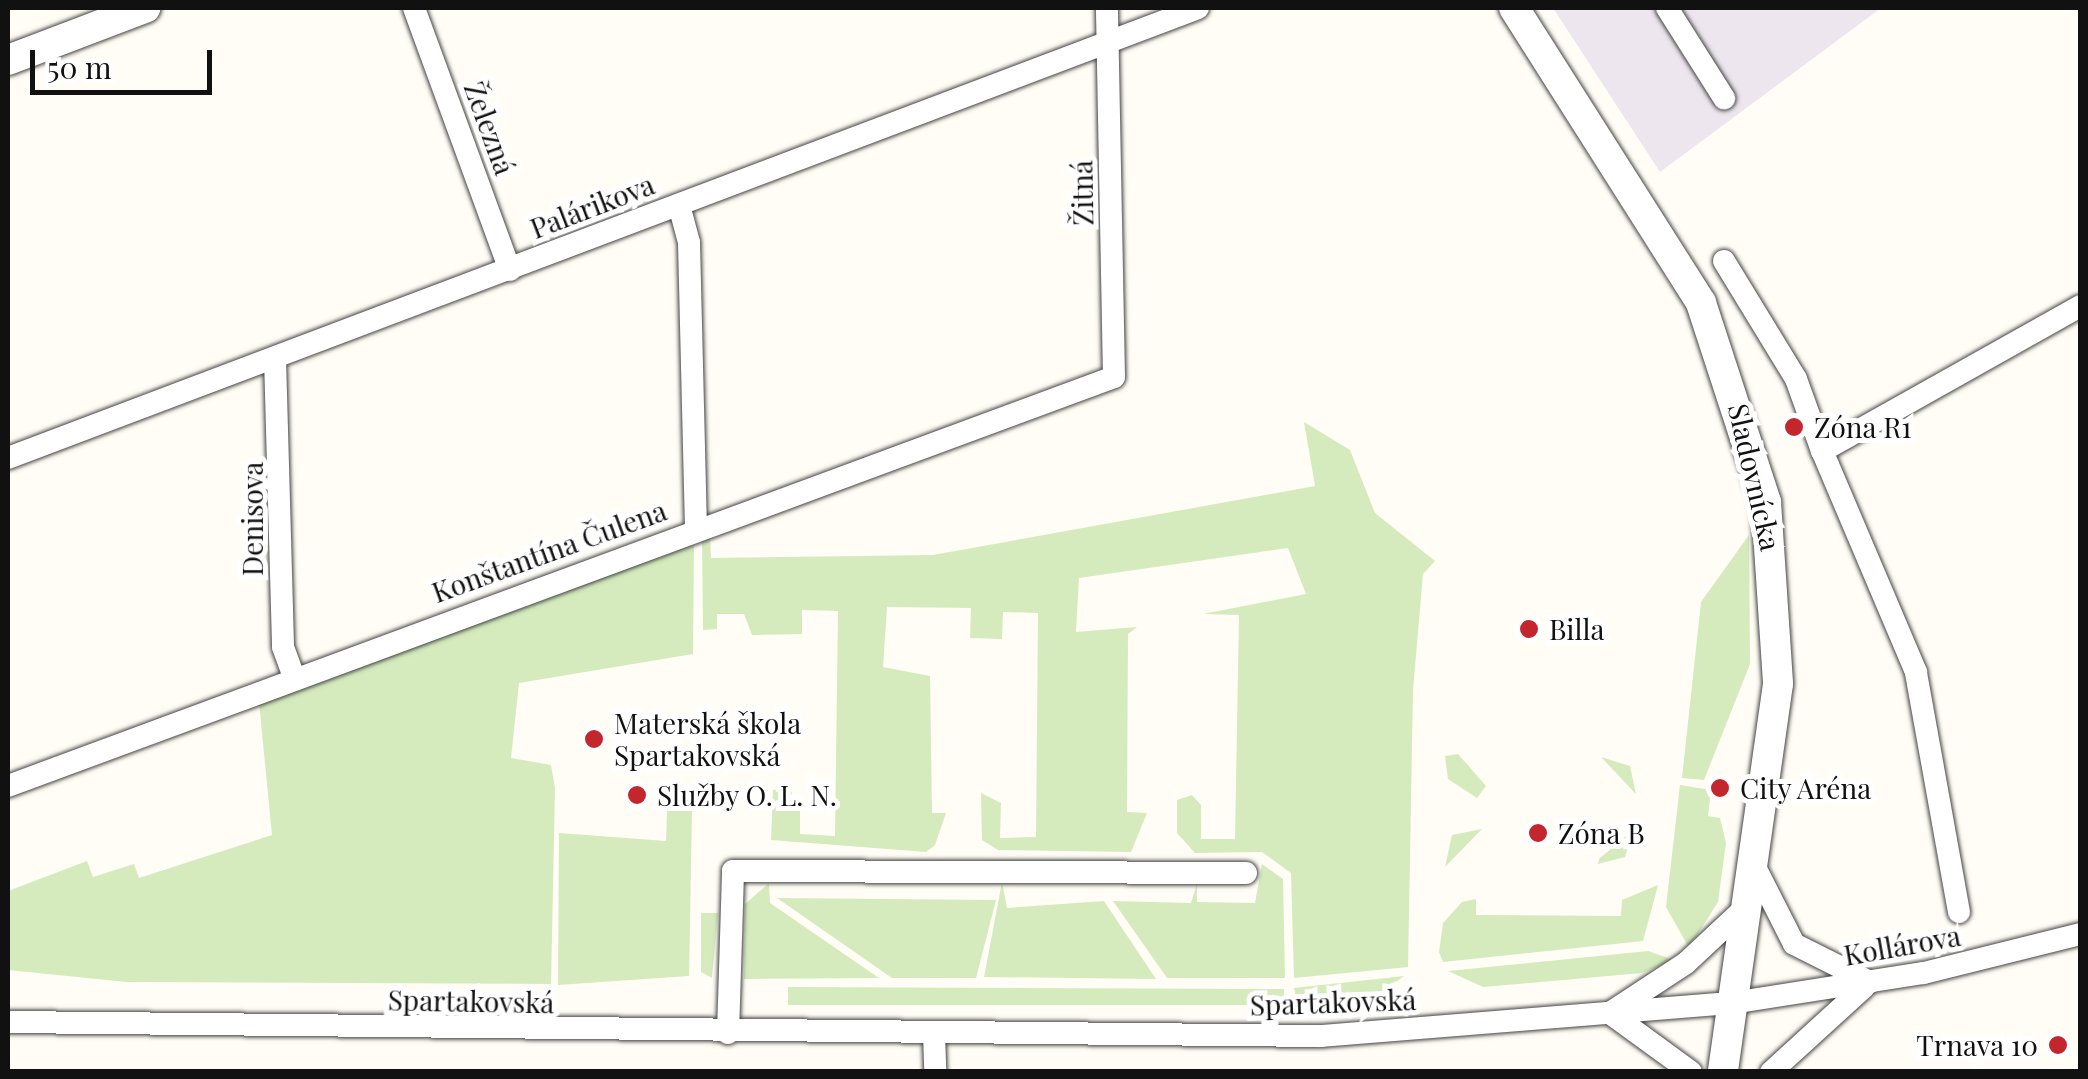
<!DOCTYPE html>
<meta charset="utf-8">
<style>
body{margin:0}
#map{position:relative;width:2088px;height:1079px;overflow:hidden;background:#fffdf5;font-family:"Playfair Display",serif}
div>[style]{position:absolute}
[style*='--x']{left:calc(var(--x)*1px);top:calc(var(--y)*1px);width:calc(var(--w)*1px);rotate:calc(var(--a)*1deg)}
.industrial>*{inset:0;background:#eee6ef}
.green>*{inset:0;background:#d5ebbd}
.roads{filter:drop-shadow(0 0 2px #444) drop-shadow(0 0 2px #444)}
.minor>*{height:22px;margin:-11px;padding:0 11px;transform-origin:11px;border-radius:11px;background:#fff}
.tertiary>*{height:30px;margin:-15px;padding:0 15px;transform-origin:15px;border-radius:15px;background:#fff}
.dots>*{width:28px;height:28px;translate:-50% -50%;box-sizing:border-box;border:5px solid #fff;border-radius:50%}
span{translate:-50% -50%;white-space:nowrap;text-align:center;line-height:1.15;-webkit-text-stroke:10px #fff;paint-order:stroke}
.street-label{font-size:28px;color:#111}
.poi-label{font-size:28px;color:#111}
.left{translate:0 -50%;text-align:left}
.right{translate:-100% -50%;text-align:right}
.frame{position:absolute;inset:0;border:10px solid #111;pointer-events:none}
.scale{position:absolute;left:30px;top:50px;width:182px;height:45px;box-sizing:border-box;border:5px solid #111;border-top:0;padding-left:12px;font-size:30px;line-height:35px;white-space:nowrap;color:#111;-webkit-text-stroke:8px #fff;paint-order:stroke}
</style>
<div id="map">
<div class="industrial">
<i style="clip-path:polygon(1553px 8px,1881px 8px,1660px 172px)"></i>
</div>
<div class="green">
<i style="clip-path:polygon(1304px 422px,1350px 450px,1375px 513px,1435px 561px,1423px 574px,1413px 690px,1408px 967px,1294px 978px,1291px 873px,1262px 852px,1195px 853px,1177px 833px,1177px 800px,1192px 795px,1201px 805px,1201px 839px,1235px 839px,1239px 615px,1203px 614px,1306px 594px,1288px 548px,1079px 578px,1076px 632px,1137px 627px,1128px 634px,1127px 812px,1147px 813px,1131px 852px,998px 850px,982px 840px,981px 793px,1001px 803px,1000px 838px,1036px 837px,1038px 613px,1003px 612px,1002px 639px,970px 638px,971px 608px,887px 607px,883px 667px,930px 676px,932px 813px,946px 813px,935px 845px,926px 852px,771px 840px,773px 790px,792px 789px,791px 801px,800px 801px,800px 834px,835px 836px,838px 611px,802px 610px,802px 634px,752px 635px,744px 614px,717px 614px,717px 629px,703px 630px,702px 538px,710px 536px,711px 558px,933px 555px,1315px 486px)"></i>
<i style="clip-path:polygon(1749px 535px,1750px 664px,1704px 780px,1682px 778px,1701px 602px)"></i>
<i style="clip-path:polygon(694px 542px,693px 654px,519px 683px,511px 758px,551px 765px,555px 788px,551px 984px,127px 982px,8px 970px,8px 891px,87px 861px,93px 877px,134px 864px,139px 878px,272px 835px,259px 702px)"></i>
<i style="clip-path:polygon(1458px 754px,1486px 786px,1477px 798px,1448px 779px,1445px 756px)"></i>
<i style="clip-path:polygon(1601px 757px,1630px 766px,1636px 794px)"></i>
<i style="clip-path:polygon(1680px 785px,1711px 790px,1708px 816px,1720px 818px,1726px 843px,1718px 902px,1689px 948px,1666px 907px)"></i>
<i style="clip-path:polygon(667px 811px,692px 811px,689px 976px,558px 985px,559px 833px,666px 841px)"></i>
<i style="clip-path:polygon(1482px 829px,1445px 867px,1452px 835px)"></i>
<i style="clip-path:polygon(1633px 830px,1625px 857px,1598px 864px,1599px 859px)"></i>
<i style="clip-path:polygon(1262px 864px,1283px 879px,1285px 978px,1167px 978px,1113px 901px,1191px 903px,1197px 884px,1197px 902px,1255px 903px)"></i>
<i style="clip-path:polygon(1002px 882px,1007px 908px,1104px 901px,1156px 979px,984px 977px)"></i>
<i style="clip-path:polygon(769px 883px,770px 903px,879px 978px,744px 979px,745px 904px)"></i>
<i style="clip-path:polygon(1658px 885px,1643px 941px,1443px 962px,1439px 952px,1443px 923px,1462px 902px,1476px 899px,1476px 915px,1621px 916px,1622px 900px)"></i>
<i style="clip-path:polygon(777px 898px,996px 900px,976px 978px,892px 978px)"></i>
<i style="clip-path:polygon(701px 913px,718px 913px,712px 978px,701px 972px)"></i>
<i style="clip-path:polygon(1648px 951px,1674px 960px,1642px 973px,1483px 987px,1448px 971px)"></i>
<i style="clip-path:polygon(1404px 976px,1367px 1003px,1295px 1005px,1294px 988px)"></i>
<i style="clip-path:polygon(788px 987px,1284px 989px,1284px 1005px,788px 1005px)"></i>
</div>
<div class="roads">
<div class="minor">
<i style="--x:414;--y:8;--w:279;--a:69.9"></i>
<i style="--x:1667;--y:8;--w:107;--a:57.7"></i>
<i style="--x:679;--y:205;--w:39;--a:75"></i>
<i style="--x:689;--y:243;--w:286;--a:88.6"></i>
<i style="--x:1724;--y:261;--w:138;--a:58.6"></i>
<i style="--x:1796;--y:379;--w:77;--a:70.1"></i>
<i style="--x:275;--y:358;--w:289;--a:88.4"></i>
<i style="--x:283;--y:647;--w:33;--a:70"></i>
<i style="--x:8;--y:458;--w:1272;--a:-20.71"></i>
<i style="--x:8;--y:786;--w:1179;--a:-20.29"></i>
<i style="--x:1114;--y:377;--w:369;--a:-91.1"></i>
<i style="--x:1755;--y:867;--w:86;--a:63.1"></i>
<i style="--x:1794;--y:944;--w:85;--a:26.6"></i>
<i style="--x:1959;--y:912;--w:244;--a:-100.2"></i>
<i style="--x:1916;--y:672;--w:240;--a:-113"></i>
<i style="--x:1822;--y:451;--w:296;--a:-29.3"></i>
<i style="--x:1613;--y:1011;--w:87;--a:-33.3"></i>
<i style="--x:1686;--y:963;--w:85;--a:-43.1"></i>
<i style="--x:1610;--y:1013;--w:100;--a:36.1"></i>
<i style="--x:8;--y:1022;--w:1313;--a:0.61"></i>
<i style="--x:1321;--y:1036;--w:412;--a:-4.6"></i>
<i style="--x:1732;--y:1003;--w:194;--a:-8.9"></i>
<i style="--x:1924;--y:973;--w:161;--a:-14"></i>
<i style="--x:728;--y:1033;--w:162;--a:-88.2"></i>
<i style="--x:733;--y:871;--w:513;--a:0.22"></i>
<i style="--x:934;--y:1034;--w:38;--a:88"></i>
<i style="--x:1771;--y:1072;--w:126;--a:-42.4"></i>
</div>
<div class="tertiary">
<i style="--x:1514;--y:8;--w:349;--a:57.6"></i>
<i style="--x:1701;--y:303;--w:209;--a:71.9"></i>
<i style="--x:1766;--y:502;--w:182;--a:86.2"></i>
<i style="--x:1778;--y:684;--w:392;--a:98.1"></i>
<i style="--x:8;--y:60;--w:147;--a:-20.8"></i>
</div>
</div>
<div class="dots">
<i style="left:1794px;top:427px;background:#c4262e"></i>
<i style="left:1529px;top:629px;background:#c4262e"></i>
<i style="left:594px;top:739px;background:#c4262e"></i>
<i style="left:1720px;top:788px;background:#c4262e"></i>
<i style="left:637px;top:795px;background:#c4262e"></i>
<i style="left:1538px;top:833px;background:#c4262e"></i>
<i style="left:2058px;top:1045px;background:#c4262e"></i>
</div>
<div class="street-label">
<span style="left:490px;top:128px;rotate:70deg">Železná</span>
<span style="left:1082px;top:193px;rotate:-91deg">Žitná</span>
<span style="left:592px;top:206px;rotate:-21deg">Palárikova</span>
<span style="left:1755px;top:477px;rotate:77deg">Sladovnícka</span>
<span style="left:252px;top:519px;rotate:-90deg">Denisova</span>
<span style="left:549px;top:551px;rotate:-20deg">Konštantína Čulena</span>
<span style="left:1902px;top:945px;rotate:-10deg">Kollárova</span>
<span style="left:471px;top:1001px;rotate:1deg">Spartakovská</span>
<span style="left:1333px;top:1002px;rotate:-2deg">Spartakovská</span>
</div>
<div class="poi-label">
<span class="left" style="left:1814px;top:427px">Zóna R1</span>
<span class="left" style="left:1549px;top:629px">Billa</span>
<span class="left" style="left:614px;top:739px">Materská škola<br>Spartakovská</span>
<span class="left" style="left:1740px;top:788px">City Aréna</span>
<span class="left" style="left:657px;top:795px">Služby O. L. N.</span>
<span class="left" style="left:1558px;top:833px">Zóna B</span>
<span class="right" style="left:2038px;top:1045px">Trnava 10</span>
</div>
<div class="frame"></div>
<div class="scale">50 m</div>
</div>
